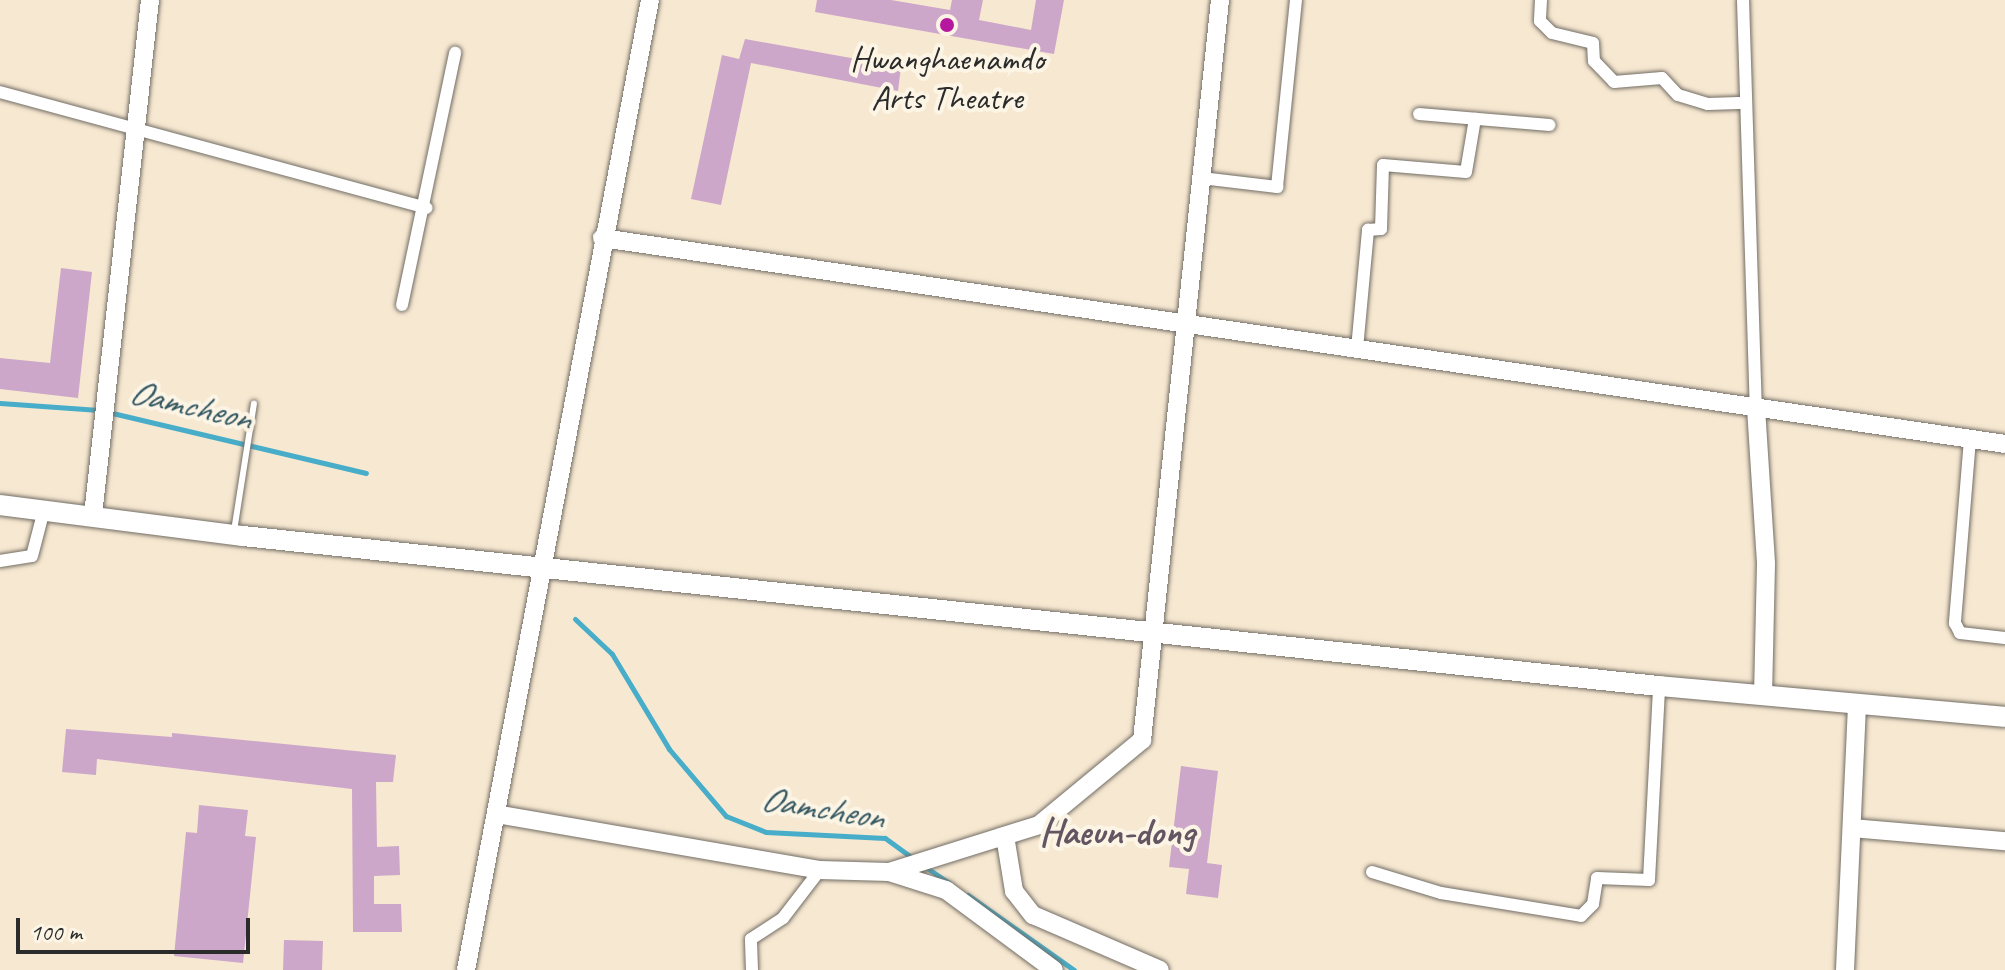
<!DOCTYPE html>
<style>
body{margin:0}
#map{position:relative;width:2005px;height:970px;overflow:hidden;background:#f7e8d1;font-family:Caveat,sans-serif}
div>[style]{position:absolute}
[style*='--x']{left:calc(var(--x)*1px);top:calc(var(--y)*1px);width:calc(var(--w)*1px);rotate:calc(var(--a)*1deg)}
.stream>*{height:5px;margin:-2.5px;padding:0 2.5px;transform-origin:2.5px;border-radius:2.5px;background:#48adc8}
.building>*{inset:0;background:#cca7c9}
.roads{filter:drop-shadow(0 0 2px #726d65) drop-shadow(0 0 2px #726d65)}
.lane>*{height:6px;margin:-3px;padding:0 3px;transform-origin:3px;border-radius:3px;background:#fff}
.street>*{height:12px;margin:-6px;padding:0 6px;transform-origin:6px;border-radius:6px;background:#fff}
.secondary>*{height:18px;margin:-9px;padding:0 9px;transform-origin:9px;border-radius:9px;background:#fff}
.primary>*{height:20px;margin:-10px;padding:0 10px;transform-origin:10px;border-radius:10px;background:#fff}
.dots>*{width:22px;height:22px;translate:-50% -50%;box-sizing:border-box;border:4px solid #fcf5e5;border-radius:50%}
span{translate:-50% -50%;white-space:nowrap;text-align:center;line-height:1.15;-webkit-text-stroke:8px #fcf5e5;paint-order:stroke}
.poi-label{font-size:34px;color:#2b2b2b}
.water-label{font-size:36px;color:#355862;font-style:italic}
.quarter-label{font-size:38px;color:#635662;font-weight:700}
.scale{position:absolute;left:16px;top:918px;width:234px;height:36px;box-sizing:border-box;border:4px solid #2b2b2b;border-top:0;padding-left:10px;font-size:24px;line-height:28px;white-space:nowrap;color:#2b2b2b;-webkit-text-stroke:6px #fcf5e5;paint-order:stroke}
</style>
<div id="map">
<div class="stream">
<i style="--x:0;--y:403;--w:99;--a:4"></i>
<i style="--x:108;--y:412;--w:265;--a:13.3"></i>
<i style="--x:575;--y:619;--w:51;--a:43.4"></i>
<i style="--x:612;--y:654;--w:111;--a:59"></i>
<i style="--x:669;--y:749;--w:88;--a:49.6"></i>
<i style="--x:726;--y:816;--w:43;--a:21.8"></i>
<i style="--x:766;--y:832;--w:119;--a:2.9"></i>
<i style="--x:885;--y:838;--w:34;--a:36"></i>
<i style="--x:924;--y:866;--w:30;--a:34"></i>
<i style="--x:968;--y:895;--w:130;--a:35.3"></i>
</div>
<div class="building">
<i style="clip-path:polygon(817px 0,891px 0,950px 10px,952px 0,983px 0,979px 20px,1031px 30px,1036px 0,1064px 0,1054px 54px,815px 12px)"></i>
<i style="clip-path:polygon(745px 39px,901px 67px,898px 91px,751px 63px,721px 205px,691px 199px,722px 55px,739px 59px)"></i>
<i style="clip-path:polygon(61px 268px,92px 272px,78px 398px,0 389px,0 358px,50px 363px)"></i>
<i style="clip-path:polygon(66px 729px,172px 737px,172px 733px,396px 755px,393px 782px,376px 782px,377px 847px,399px 846px,400px 875px,374px 876px,374px 904px,401px 904px,402px 932px,353px 932px,352px 789px,97px 759px,96px 775px,62px 772px)"></i>
<i style="clip-path:polygon(1181px 766px,1218px 771px,1207px 863px,1222px 865px,1218px 898px,1186px 894px,1189px 869px,1169px 867px)"></i>
<i style="clip-path:polygon(199px 805px,248px 810px,245px 836px,256px 837px,243px 963px,174px 956px,186px 832px,197px 833px)"></i>
<i style="clip-path:polygon(284px 940px,323px 941px,322px 970px,283px 970px)"></i>
</div>
<div class="roads">
<div class="lane">
<i style="--x:234;--y:531;--w:129;--a:-81.1"></i>
</div>
<div class="street">
<i style="--x:1541;--y:0;--w:21;--a:93"></i>
<i style="--x:1540;--y:21;--w:17;--a:45"></i>
<i style="--x:1552;--y:33;--w:42;--a:13.7"></i>
<i style="--x:1593;--y:43;--w:18;--a:87"></i>
<i style="--x:1594;--y:61;--w:29;--a:46"></i>
<i style="--x:1614;--y:82;--w:48;--a:-4.8"></i>
<i style="--x:1662;--y:78;--w:23;--a:47"></i>
<i style="--x:1678;--y:95;--w:31;--a:17"></i>
<i style="--x:1708;--y:104;--w:38;--a:-2"></i>
<i style="--x:1743;--y:0;--w:408;--a:88.2"></i>
<i style="--x:0;--y:92;--w:442;--a:15.2"></i>
<i style="--x:1419;--y:114;--w:131;--a:4.8"></i>
<i style="--x:1201;--y:178;--w:77;--a:6.8"></i>
<i style="--x:1277;--y:187;--w:188;--a:-84.2"></i>
<i style="--x:402;--y:305;--w:258;--a:-78.1"></i>
<i style="--x:1357;--y:349;--w:120;--a:-84.7"></i>
<i style="--x:1368;--y:230;--w:13;--a:-4"></i>
<i style="--x:1381;--y:229;--w:64;--a:-88.2"></i>
<i style="--x:1383;--y:165;--w:83;--a:4.8"></i>
<i style="--x:1466;--y:172;--w:54;--a:-80.4"></i>
<i style="--x:1970;--y:439;--w:185;--a:94.7"></i>
<i style="--x:1955;--y:623;--w:11;--a:63"></i>
<i style="--x:1960;--y:633;--w:45;--a:6.3"></i>
<i style="--x:0;--y:561;--w:32;--a:-9"></i>
<i style="--x:32;--y:556;--w:48;--a:-75.4"></i>
<i style="--x:1372;--y:872;--w:72;--a:16.9"></i>
<i style="--x:1441;--y:893;--w:142;--a:9.3"></i>
<i style="--x:1581;--y:916;--w:17;--a:-45"></i>
<i style="--x:1593;--y:904;--w:26;--a:-81"></i>
<i style="--x:1597;--y:878;--w:52;--a:2.2"></i>
<i style="--x:1649;--y:880;--w:194;--a:-87"></i>
<i style="--x:752;--y:970;--w:31;--a:-92"></i>
<i style="--x:751;--y:939;--w:38;--a:-33"></i>
<i style="--x:783;--y:918;--w:61;--a:-52.4"></i>
</div>
<div class="secondary">
<i style="--x:602;--y:238;--w:1418;--a:8.35"></i>
<i style="--x:1756;--y:408;--w:156;--a:86.3"></i>
<i style="--x:1766;--y:564;--w:131;--a:91.3"></i>
<i style="--x:93;--y:515;--w:518;--a:-83.68"></i>
<i style="--x:496;--y:814;--w:329;--a:9.8"></i>
<i style="--x:820;--y:870;--w:69;--a:1.7"></i>
<i style="--x:889;--y:872;--w:157;--a:-17.4"></i>
<i style="--x:1039;--y:825;--w:134;--a:-39.5"></i>
<i style="--x:1142;--y:740;--w:744;--a:-83.98"></i>
<i style="--x:1852;--y:828;--w:154;--a:4.9"></i>
<i style="--x:1005;--y:836;--w:56;--a:80.7"></i>
<i style="--x:1014;--y:891;--w:31;--a:52"></i>
<i style="--x:1033;--y:915;--w:138;--a:23.4"></i>
<i style="--x:889;--y:872;--w:60;--a:17.5"></i>
<i style="--x:946;--y:890;--w:134;--a:36.5"></i>
<i style="--x:466;--y:970;--w:987;--a:-79.26"></i>
<i style="--x:1845;--y:970;--w:266;--a:-87.4"></i>
</div>
<div class="primary">
<i style="--x:0;--y:505;--w:245;--a:7.3"></i>
<i style="--x:243;--y:536;--w:1424;--a:6.05"></i>
<i style="--x:1659;--y:686;--w:347;--a:5.1"></i>
</div>
</div>
<div class="dots">
<i style="left:947px;top:25px;background:#b5179e"></i>
</div>
<div class="poi-label">
<span style="left:947px;top:78px">Hwanghaenamdo<br>Arts Theatre</span>
</div>
<div class="water-label">
<span style="left:190px;top:405px;rotate:13deg">Oamcheon</span>
<span style="left:822px;top:808px;rotate:9deg">Oamcheon</span>
</div>
<div class="quarter-label">
<span style="left:1117px;top:832px">Haeun-dong</span>
</div>
<div class="scale">100 m</div>
</div>
